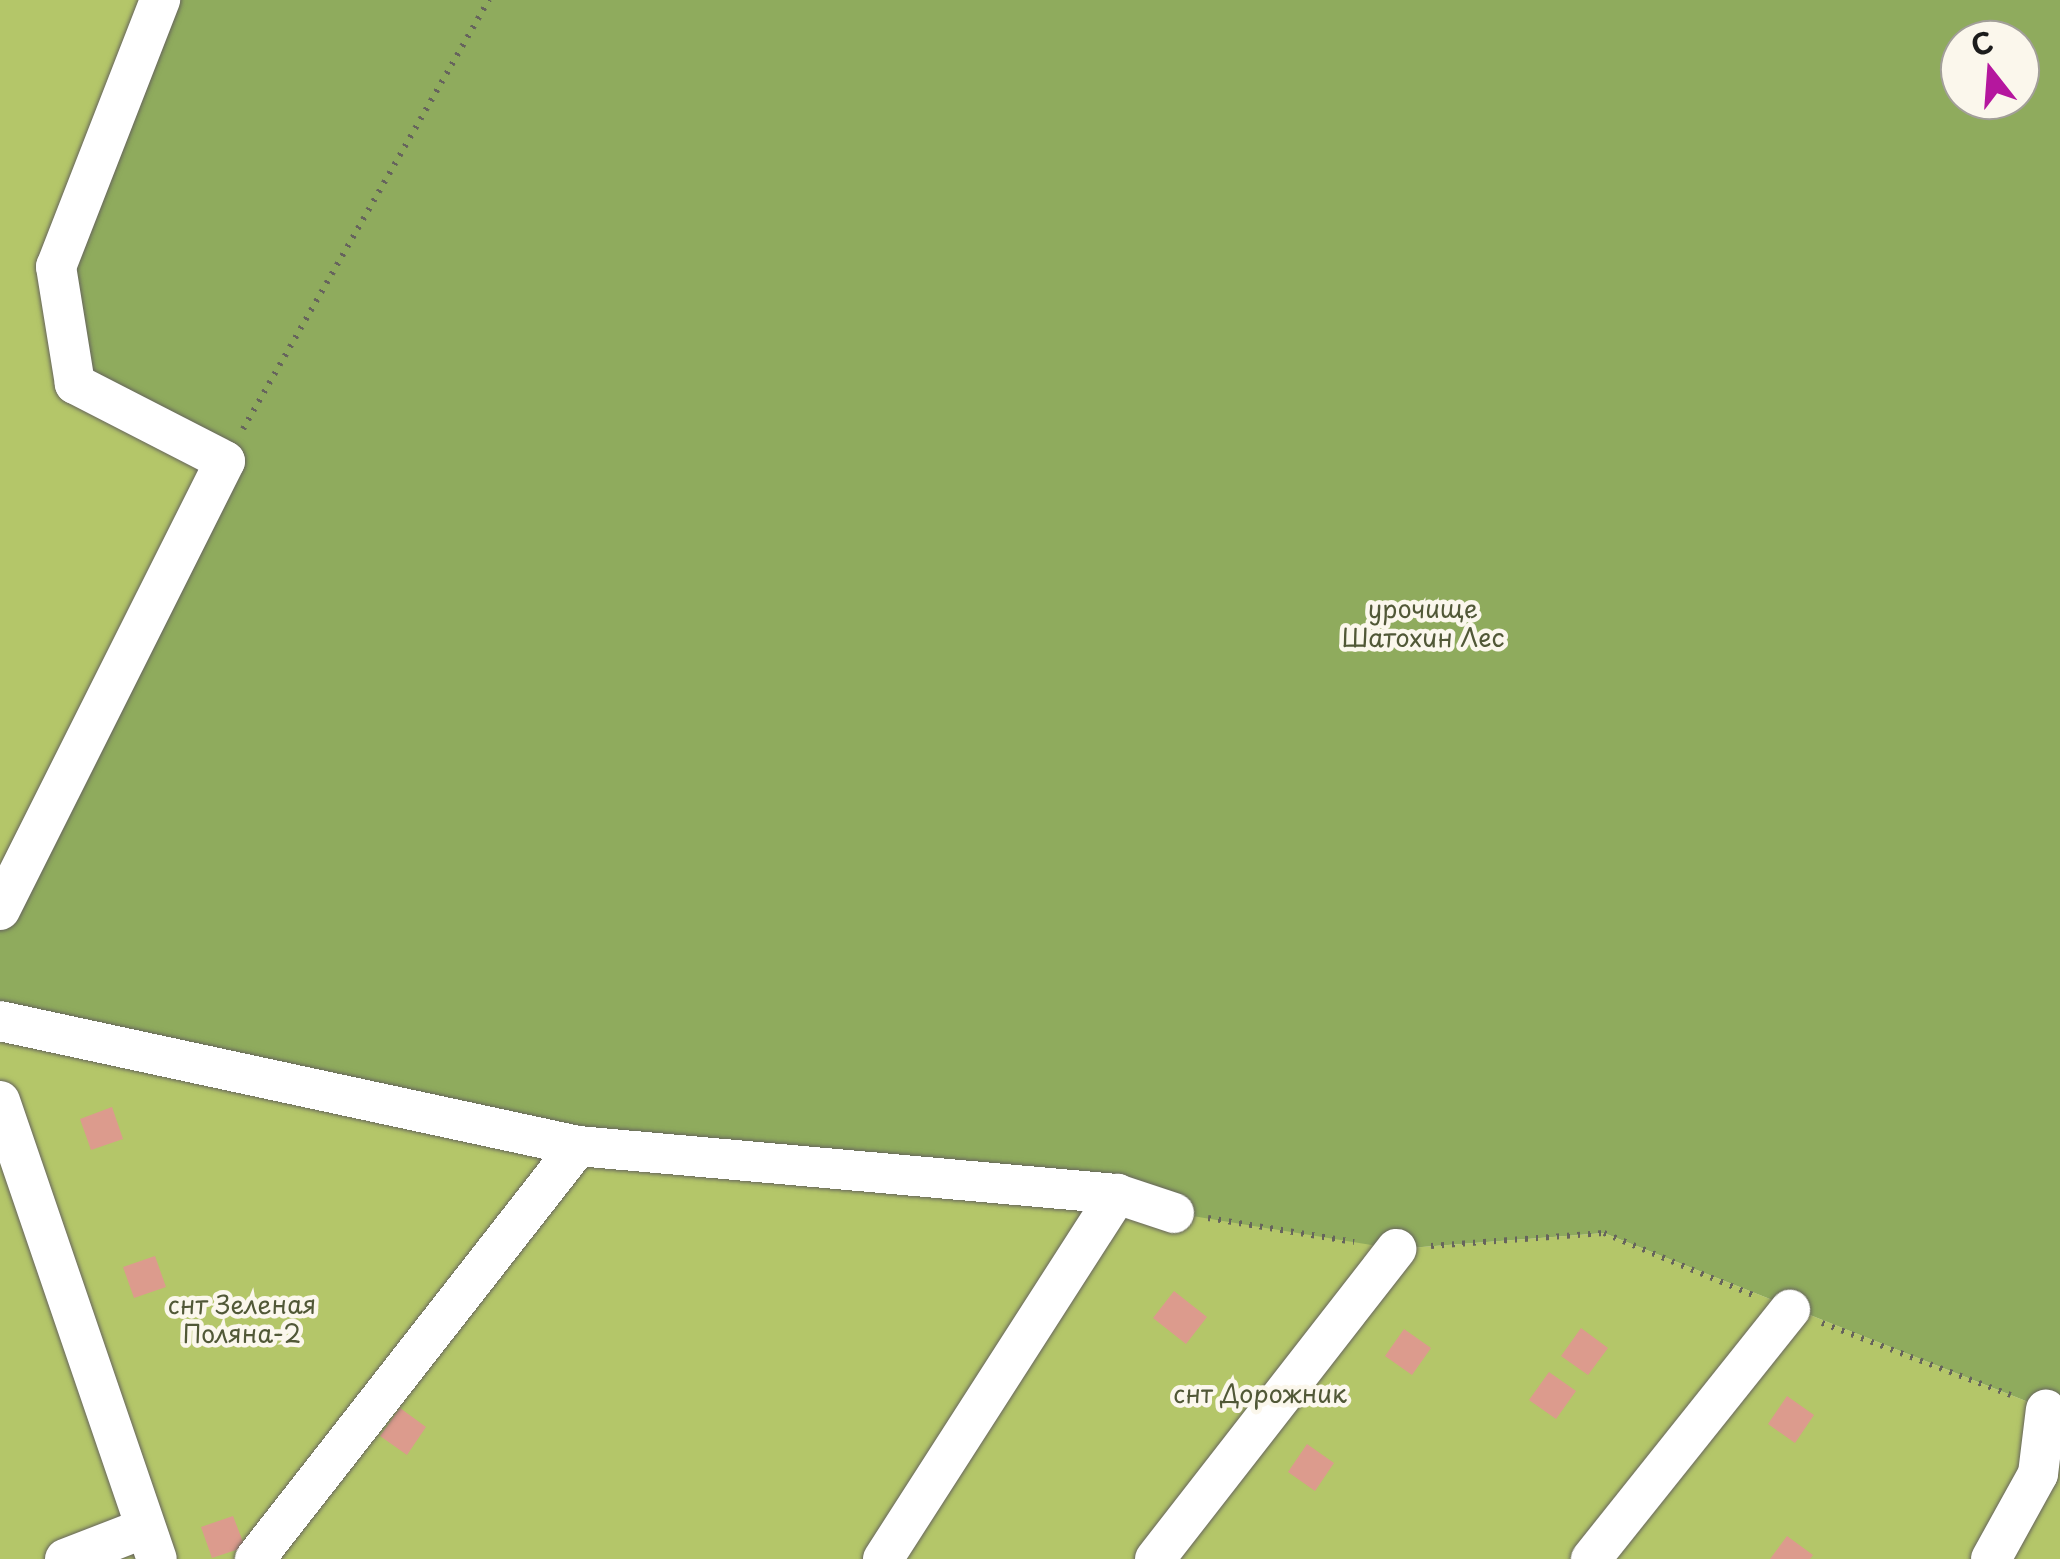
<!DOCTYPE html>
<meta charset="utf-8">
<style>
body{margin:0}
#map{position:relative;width:2060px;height:1559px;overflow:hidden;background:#f0ebd2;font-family:"Playpen Sans",sans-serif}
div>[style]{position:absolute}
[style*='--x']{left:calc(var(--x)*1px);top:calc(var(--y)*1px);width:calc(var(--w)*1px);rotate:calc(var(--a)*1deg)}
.green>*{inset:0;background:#b4c669}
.forest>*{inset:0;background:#8fab5d}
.building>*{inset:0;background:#dc9b8d}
.path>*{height:6px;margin-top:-3px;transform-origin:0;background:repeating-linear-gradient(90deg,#66645c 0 2.5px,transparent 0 10.5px)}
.roads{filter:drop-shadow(0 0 2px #66645c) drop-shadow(0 0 2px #66645c)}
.minor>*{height:40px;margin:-20px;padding:0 20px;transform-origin:20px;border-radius:20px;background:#fff}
span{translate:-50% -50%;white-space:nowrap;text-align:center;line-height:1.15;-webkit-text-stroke:9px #fbf7ec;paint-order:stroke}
.park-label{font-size:25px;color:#515837}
.north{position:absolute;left:1940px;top:20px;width:100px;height:100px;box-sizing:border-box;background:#fbf7ec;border:2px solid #a29f99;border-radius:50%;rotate:343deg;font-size:28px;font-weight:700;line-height:40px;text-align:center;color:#1c1c1c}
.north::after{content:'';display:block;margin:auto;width:35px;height:45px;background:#b5179e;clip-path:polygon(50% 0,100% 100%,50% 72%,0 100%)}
</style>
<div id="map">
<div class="green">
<i style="clip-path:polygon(0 0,160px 0,225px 461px,0 910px)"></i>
<i style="clip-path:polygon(0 1021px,1117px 1194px,1396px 1249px,1604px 1233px,2046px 1409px,2060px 1406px,2060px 1559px,0 1559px)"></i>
</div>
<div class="forest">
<i style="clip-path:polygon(evenodd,160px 0,2060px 0,2060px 1406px,2046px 1409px,1604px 1233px,1396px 1249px,1174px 1213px,578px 1146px,0 1021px,0 910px,224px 461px,75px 384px,56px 267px,160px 0,1960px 40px,2020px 40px,2020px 100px,1960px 100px,1960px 40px)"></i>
</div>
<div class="building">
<i style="clip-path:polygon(112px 1107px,123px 1139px,91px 1150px,80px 1119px)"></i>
<i style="clip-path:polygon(155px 1256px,166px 1287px,134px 1298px,123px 1267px)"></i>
<i style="clip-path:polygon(1174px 1291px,1207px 1317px,1186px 1344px,1153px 1318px)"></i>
<i style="clip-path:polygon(1581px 1328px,1608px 1348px,1588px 1375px,1561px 1356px)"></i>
<i style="clip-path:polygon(1404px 1329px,1431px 1348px,1412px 1375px,1385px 1356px)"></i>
<i style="clip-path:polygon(1549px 1372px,1576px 1391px,1556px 1419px,1529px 1400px)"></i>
<i style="clip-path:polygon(1787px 1396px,1814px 1415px,1795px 1443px,1768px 1424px)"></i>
<i style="clip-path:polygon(400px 1408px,426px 1427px,407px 1455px,380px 1436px)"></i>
<i style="clip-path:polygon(1307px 1444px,1334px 1463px,1315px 1491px,1288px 1472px)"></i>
<i style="clip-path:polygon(233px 1516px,245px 1547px,212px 1558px,201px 1527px)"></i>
<i style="clip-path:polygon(1787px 1536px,1813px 1555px,1810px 1559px,1770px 1559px)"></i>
</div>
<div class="path">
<i style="--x:243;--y:429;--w:495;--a:-60.2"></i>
<i style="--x:1208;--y:1218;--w:148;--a:9.3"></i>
<i style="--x:1431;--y:1246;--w:173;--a:-4.3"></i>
<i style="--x:1604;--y:1233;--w:164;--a:22.6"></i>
<i style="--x:1822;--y:1323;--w:202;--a:20.9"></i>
</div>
<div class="roads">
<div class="minor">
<i style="--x:0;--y:910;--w:502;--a:-63.38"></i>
<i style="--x:225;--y:461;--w:169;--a:-152.8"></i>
<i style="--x:75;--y:384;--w:119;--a:-99.2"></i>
<i style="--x:56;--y:267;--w:287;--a:-68.7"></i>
<i style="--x:0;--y:1021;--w:591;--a:12.2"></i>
<i style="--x:578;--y:1146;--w:541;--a:5.09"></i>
<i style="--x:1117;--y:1194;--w:60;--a:18.4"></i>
<i style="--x:0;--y:1101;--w:484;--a:71.1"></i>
<i style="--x:65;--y:1559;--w:86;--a:-21.2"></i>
<i style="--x:255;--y:1559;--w:524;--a:-51.97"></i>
<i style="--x:883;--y:1559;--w:434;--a:-57.3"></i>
<i style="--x:1155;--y:1559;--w:393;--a:-52.1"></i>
<i style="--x:1591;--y:1559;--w:319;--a:-51.4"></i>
<i style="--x:1991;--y:1559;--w:97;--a:-61.1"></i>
<i style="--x:2038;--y:1474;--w:65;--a:-83"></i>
</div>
</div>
<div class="park-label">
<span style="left:1423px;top:623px">урочище<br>Шатохин Лес</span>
<span style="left:242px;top:1319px">снт Зеленая<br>Поляна-2</span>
<span style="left:1260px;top:1393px">снт Дорожник</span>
</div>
<div class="north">С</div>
</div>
